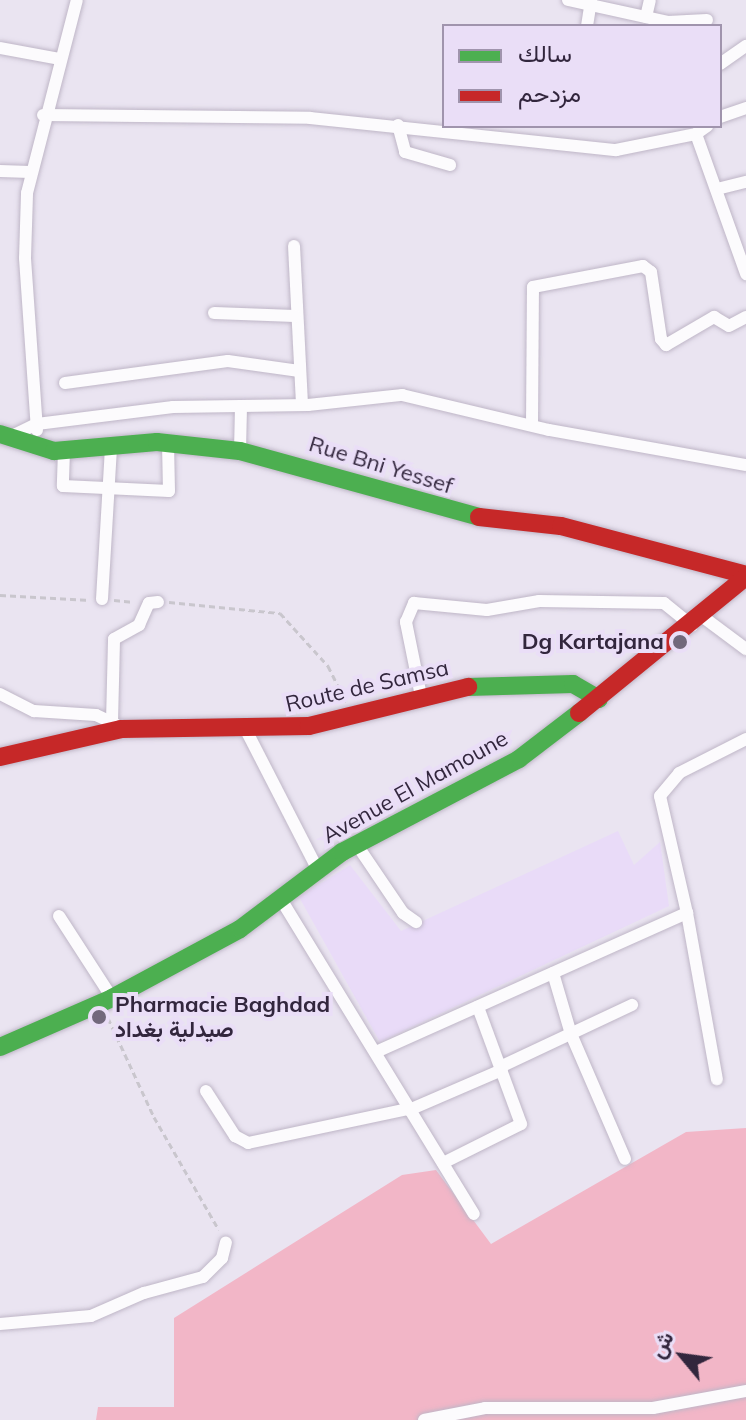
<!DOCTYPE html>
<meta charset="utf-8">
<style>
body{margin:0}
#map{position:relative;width:746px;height:1420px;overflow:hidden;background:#eae4f1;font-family:Mulish,Vazirmatn,sans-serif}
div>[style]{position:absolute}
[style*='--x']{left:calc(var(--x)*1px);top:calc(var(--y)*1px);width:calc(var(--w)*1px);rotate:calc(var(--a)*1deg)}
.built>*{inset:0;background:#e9dbf8}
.green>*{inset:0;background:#f2b6c7}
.path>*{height:3px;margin-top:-1.5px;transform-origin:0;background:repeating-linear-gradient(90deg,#c9c6cd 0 6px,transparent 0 10px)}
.roads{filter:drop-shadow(0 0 2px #bfb6c7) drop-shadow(0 0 2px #bfb6c7)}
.street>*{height:12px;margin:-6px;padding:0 6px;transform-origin:6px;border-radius:6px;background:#fcfbfd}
.fast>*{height:18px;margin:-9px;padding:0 9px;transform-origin:9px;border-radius:9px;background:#4caf50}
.jam>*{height:18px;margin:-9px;padding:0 9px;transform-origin:9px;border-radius:9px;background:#c62828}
.dots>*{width:22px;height:22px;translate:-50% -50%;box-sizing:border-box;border:4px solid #eadef7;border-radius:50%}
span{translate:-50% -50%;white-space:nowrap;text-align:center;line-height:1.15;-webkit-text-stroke:8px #eadef7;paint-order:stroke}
.street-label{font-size:22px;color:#32263d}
.poi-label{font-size:22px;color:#32263d;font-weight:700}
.right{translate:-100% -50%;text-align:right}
.left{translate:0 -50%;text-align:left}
.legend{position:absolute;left:442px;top:24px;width:280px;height:104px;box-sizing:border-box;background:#eadef7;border:2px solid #a094ad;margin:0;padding:10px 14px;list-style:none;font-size:24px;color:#32263d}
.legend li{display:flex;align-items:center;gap:16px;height:40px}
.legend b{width:40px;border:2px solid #a094ad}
.north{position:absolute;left:642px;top:1316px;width:80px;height:80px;-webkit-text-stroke:6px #eadef7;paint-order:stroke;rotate:299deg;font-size:22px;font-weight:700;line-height:32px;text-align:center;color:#32263d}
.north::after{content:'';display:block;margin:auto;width:28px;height:36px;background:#32263d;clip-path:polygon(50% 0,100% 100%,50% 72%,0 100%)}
</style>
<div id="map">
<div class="built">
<i style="clip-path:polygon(618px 831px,634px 865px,660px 842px,669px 906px,380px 1042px,299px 897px,350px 865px,401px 931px)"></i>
</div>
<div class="green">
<i style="clip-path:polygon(746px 1128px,746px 1420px,96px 1420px,98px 1407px,174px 1407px,174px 1318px,402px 1175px,436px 1170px,491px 1244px,686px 1132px)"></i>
</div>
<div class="path">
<i style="--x:0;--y:595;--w:90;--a:3.2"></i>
<i style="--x:114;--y:600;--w:20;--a:6"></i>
<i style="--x:169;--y:602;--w:112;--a:5.7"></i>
<i style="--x:280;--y:613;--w:72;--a:47.8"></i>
<i style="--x:328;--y:666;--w:40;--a:63.4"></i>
<i style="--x:108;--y:1018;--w:109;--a:65.1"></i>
<i style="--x:154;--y:1117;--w:130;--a:60.1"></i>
</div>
<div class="roads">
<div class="street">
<i style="--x:568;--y:0;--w:102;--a:12.4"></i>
<i style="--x:668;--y:22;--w:39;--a:-3"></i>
<i style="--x:646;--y:17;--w:17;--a:-77"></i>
<i style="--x:587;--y:26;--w:26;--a:-81"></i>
<i style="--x:0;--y:48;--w:61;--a:10.4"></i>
<i style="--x:720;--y:64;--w:32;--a:-35"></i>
<i style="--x:43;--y:115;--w:267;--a:0.6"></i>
<i style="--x:310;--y:118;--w:308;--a:6"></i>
<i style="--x:616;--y:150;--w:82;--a:-11.3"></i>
<i style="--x:696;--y:134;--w:14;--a:-36"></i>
<i style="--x:720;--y:117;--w:28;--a:-19"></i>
<i style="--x:398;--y:125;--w:28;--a:75"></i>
<i style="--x:405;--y:152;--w:47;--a:16.1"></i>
<i style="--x:696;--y:134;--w:149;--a:70.3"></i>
<i style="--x:0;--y:171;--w:30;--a:2"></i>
<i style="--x:717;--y:189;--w:30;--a:-14"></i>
<i style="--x:294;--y:246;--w:159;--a:87.1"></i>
<i style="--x:214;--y:313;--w:81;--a:2.1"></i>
<i style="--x:65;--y:383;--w:164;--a:-7.7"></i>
<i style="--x:228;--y:361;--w:72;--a:8"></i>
<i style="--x:532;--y:425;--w:138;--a:-89.6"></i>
<i style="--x:533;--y:287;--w:112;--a:-10.8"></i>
<i style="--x:643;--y:266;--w:10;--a:37"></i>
<i style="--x:651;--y:272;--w:68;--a:81.5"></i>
<i style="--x:661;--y:339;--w:8;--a:50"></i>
<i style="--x:666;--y:345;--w:56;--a:-30.3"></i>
<i style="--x:714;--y:317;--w:17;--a:31"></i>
<i style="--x:729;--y:326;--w:19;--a:-28"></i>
<i style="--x:37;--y:430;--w:172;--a:-94"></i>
<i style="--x:25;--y:258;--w:65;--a:-88.2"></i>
<i style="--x:27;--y:193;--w:199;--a:-75.5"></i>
<i style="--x:12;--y:436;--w:28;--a:-26"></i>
<i style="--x:37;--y:424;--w:137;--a:-7.1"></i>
<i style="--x:173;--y:407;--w:135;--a:-0.8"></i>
<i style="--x:308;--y:405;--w:95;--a:-6.1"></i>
<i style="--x:402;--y:395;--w:151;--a:13.4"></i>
<i style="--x:549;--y:430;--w:200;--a:10.1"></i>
<i style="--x:64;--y:451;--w:35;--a:92"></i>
<i style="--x:63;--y:486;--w:106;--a:2.7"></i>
<i style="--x:169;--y:491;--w:48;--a:-91.2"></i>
<i style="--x:240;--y:451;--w:43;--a:-88.7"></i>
<i style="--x:102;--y:599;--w:153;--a:-86.6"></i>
<i style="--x:703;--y:617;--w:54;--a:36.7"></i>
<i style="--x:0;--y:694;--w:38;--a:27"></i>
<i style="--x:34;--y:711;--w:62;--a:3.7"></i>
<i style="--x:96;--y:715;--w:21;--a:25"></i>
<i style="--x:421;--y:696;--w:76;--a:-101.5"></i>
<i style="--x:406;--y:622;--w:21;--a:-67"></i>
<i style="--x:414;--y:603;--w:73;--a:5.5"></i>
<i style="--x:487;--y:610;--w:53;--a:-9.8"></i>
<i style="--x:539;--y:601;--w:125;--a:0.9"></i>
<i style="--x:664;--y:603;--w:36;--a:39"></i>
<i style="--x:112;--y:722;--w:83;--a:-88.6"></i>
<i style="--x:114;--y:639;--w:29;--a:-29"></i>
<i style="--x:139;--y:625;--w:24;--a:-66"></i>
<i style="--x:149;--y:603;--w:9;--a:-6"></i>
<i style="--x:245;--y:728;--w:160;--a:62.8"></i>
<i style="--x:357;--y:845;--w:82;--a:55.9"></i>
<i style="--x:403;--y:913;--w:16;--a:35"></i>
<i style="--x:282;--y:901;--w:367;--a:58.5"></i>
<i style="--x:687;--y:913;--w:169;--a:79.8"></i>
<i style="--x:59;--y:916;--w:98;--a:57.1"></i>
<i style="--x:553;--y:973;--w:64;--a:73.6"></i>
<i style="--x:571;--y:1034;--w:136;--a:66.6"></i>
<i style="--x:376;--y:1052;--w:341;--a:-24.1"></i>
<i style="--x:687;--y:913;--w:120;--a:-103"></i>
<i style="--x:660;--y:796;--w:30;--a:-50"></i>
<i style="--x:679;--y:773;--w:75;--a:-26.9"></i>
<i style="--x:500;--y:1067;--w:146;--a:-25.2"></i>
<i style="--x:206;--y:1091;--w:54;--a:57.2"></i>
<i style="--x:235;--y:1136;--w:15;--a:28"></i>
<i style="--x:248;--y:1143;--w:164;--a:-12"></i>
<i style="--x:409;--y:1110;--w:101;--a:-23.3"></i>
<i style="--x:443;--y:1163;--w:87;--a:-26.6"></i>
<i style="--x:521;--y:1124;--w:125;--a:-110.2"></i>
<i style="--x:0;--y:1324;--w:91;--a:-5"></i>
<i style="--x:91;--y:1316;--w:58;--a:-23.5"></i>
<i style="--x:144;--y:1293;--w:61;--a:-15.2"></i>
<i style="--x:203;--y:1277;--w:27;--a:-45"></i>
<i style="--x:222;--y:1258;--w:16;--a:-76"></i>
<i style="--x:424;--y:1420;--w:62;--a:-11.1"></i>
<i style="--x:485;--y:1408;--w:168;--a:0"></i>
<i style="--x:653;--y:1408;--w:95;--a:-10.4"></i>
</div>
<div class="fast">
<i style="--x:0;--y:434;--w:57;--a:17.5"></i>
<i style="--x:54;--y:451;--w:103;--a:-5"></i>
<i style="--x:157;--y:442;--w:83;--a:6.2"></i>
<i style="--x:240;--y:451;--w:248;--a:15.4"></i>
<i style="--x:468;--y:687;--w:105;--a:-1.6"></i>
<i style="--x:573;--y:684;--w:30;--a:30"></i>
<i style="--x:0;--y:1047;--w:122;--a:-23.6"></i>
<i style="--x:112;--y:998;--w:145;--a:-28.3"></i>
<i style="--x:240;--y:929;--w:128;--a:-37"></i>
<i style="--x:342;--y:852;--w:200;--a:-27.7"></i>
<i style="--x:519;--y:759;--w:76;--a:-37.5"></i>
</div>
<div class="jam">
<i style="--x:479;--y:517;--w:82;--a:6.3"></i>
<i style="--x:561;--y:526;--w:191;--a:14.8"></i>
<i style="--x:579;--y:713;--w:215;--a:-39.2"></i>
<i style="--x:0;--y:757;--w:124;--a:-13"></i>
<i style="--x:121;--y:729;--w:188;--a:-0.9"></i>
<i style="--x:309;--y:726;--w:164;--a:-13.8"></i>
</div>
</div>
<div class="dots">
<i style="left:680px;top:642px;background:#72687c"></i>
<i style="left:99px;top:1017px;background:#72687c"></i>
</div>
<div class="street-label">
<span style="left:381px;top:465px;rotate:17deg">Rue Bni Yessef</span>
<span style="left:367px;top:686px;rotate:-13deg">Route de Samsa</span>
<span style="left:415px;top:787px;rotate:-29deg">Avenue El Mamoune</span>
</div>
<div class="poi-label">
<span class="right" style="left:664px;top:642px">Dg Kartajana</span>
<span class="left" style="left:115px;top:1017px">Pharmacie Baghdad<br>صيدلية بغداد</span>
</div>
<ul class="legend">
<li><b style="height:10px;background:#4caf50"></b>سالك</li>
<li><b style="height:10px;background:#c62828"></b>مزدحم</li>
</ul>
<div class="north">ش</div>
</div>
